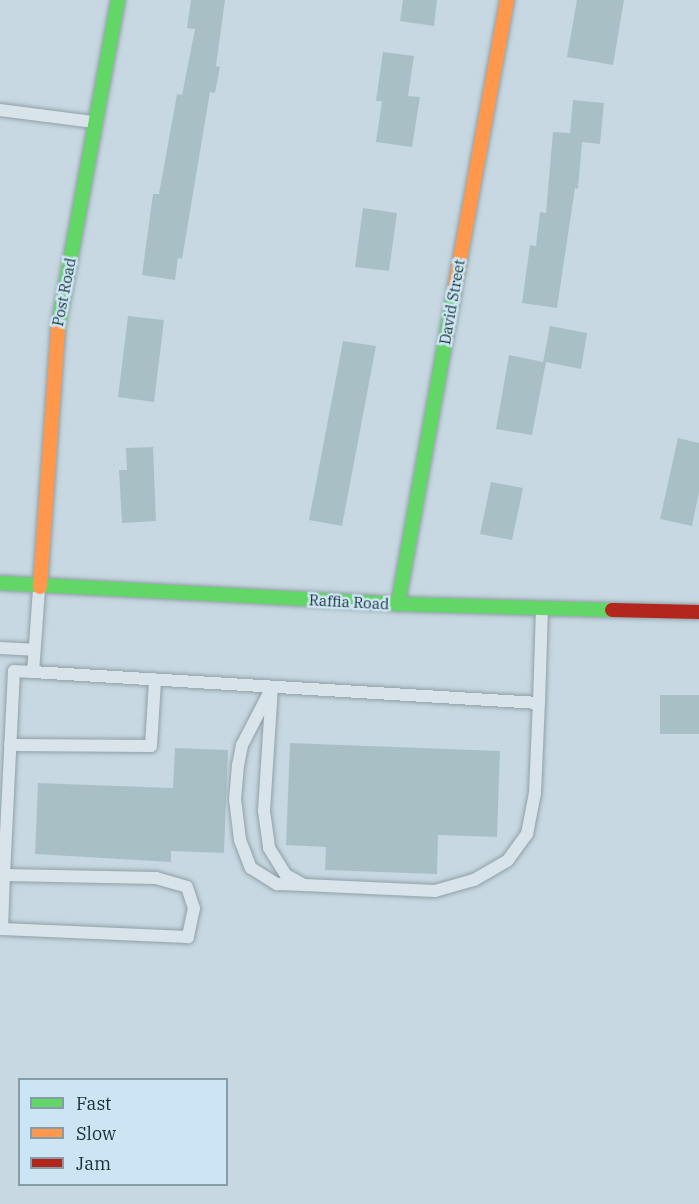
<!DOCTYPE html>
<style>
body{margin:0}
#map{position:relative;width:699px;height:1204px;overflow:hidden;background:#c7d8e2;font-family:"IBM Plex Serif",serif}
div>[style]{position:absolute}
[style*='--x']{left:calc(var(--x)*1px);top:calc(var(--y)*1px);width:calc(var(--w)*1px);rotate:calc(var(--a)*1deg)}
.building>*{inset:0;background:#a8c0c5}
.roads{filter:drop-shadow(0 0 2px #91a0a6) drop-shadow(0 0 2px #91a0a6)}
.lane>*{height:12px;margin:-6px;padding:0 6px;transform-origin:6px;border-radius:6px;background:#d9e3ea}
.fast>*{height:14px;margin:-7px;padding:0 7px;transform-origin:7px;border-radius:7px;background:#63d668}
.slow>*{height:14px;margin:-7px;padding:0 7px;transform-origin:7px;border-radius:7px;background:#ff974d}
.jam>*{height:14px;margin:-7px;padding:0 7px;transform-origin:7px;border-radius:7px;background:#b3261e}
span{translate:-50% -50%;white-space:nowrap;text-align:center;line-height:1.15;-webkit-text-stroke:5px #cce5f5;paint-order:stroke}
.street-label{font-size:15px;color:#1b3033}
.legend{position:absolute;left:18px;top:1078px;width:210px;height:108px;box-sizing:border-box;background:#cce5f5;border:2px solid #859da7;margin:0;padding:8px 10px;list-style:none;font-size:18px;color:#1b3033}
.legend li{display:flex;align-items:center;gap:12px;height:30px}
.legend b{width:30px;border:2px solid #859da7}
</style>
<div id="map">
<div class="building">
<i style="clip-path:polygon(191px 0,225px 0,216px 66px,220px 67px,215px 93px,210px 92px,182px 259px,178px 258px,175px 280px,142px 275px,153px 194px,159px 194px,177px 94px,182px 95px,195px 29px,187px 28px)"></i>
<i style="clip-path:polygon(403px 0,437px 0,434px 26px,400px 21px)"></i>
<i style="clip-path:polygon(577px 0,624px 0,613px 65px,567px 57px)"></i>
<i style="clip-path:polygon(383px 52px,414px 56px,408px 96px,420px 97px,412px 147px,376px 142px,382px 101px,376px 101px)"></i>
<i style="clip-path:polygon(573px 100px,604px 103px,600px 144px,582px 142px,578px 189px,575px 188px,557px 308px,522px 303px,530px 245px,536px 246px,540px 212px,546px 213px,553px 132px,570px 133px)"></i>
<i style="clip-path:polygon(363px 208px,397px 213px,389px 271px,355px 267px)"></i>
<i style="clip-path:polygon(128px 316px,164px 320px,154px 402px,118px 397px)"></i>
<i style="clip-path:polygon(550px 326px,587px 333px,581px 369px,546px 362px,532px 435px,496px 429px,509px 355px,543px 362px)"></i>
<i style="clip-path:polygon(343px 341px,376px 346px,342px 526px,309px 520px)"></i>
<i style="clip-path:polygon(678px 438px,699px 443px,699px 492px,692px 526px,660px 519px)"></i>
<i style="clip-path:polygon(153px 447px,156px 521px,122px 523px,119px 470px,127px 470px,126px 448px)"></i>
<i style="clip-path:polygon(491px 482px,523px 488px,512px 540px,480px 534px)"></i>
<i style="clip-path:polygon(660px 695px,699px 695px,699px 734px,660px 734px)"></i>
<i style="clip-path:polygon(290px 743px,500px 751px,497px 837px,438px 835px,437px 874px,325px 870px,326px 847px,286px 845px)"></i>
<i style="clip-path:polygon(175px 748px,228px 750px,224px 853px,171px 851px,171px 862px,35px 854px,38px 783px,173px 788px)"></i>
</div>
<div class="roads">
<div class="lane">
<i style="--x:0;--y:110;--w:95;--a:7.3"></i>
<i style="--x:39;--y:589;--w:83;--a:94.1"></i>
<i style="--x:33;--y:672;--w:507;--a:3.51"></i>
<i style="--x:539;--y:703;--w:94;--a:-88.2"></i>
<i style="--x:0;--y:648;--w:34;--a:3"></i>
<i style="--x:272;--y:687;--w:124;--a:93.7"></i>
<i style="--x:264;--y:811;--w:37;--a:82"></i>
<i style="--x:269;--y:848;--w:32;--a:58"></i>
<i style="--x:286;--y:875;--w:21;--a:29"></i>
<i style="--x:304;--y:885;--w:131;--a:2.6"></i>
<i style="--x:435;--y:891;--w:41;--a:-15.8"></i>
<i style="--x:474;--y:880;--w:39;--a:-30"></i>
<i style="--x:508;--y:860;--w:32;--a:-54"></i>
<i style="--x:527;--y:834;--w:42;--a:-79"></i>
<i style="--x:535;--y:793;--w:90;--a:-87.5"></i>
<i style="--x:270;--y:691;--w:61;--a:117.4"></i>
<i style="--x:242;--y:745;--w:20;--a:101"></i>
<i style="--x:238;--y:765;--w:34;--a:95"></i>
<i style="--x:235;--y:799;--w:41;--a:83"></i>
<i style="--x:240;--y:840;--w:30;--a:69"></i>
<i style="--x:251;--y:868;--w:31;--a:32"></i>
<i style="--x:277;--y:884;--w:23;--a:2"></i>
<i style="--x:10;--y:745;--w:141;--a:0.4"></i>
<i style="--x:151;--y:746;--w:66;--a:-86.5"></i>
<i style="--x:4;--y:875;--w:152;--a:1.1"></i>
<i style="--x:156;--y:878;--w:32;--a:16"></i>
<i style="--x:187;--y:887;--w:22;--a:72"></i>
<i style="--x:194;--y:908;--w:30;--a:102"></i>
<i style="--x:188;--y:937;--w:186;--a:-177.5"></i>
<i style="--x:2;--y:929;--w:54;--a:-87.9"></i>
<i style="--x:4;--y:875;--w:204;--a:-87.2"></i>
<i style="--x:14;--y:671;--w:19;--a:3"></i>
</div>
<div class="fast">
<i style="--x:58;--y:327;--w:332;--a:-79.6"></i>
<i style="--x:0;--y:583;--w:399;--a:3"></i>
<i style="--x:398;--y:604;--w:214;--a:1.6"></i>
<i style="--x:398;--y:604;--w:317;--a:-79.8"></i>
</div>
<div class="slow">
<i style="--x:454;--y:292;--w:297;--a:-79.7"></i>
<i style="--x:40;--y:587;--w:261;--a:-86"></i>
</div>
<div class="jam">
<i style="--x:612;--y:610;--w:87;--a:1.3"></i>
</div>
</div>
<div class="street-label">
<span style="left:64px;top:292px;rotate:-79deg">Post Road</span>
<span style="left:452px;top:302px;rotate:-80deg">David Street</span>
<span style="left:349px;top:602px;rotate:3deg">Raffia Road</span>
</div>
<ul class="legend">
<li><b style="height:8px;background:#63d668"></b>Fast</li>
<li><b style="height:8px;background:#ff974d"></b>Slow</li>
<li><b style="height:8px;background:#b3261e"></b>Jam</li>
</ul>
</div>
